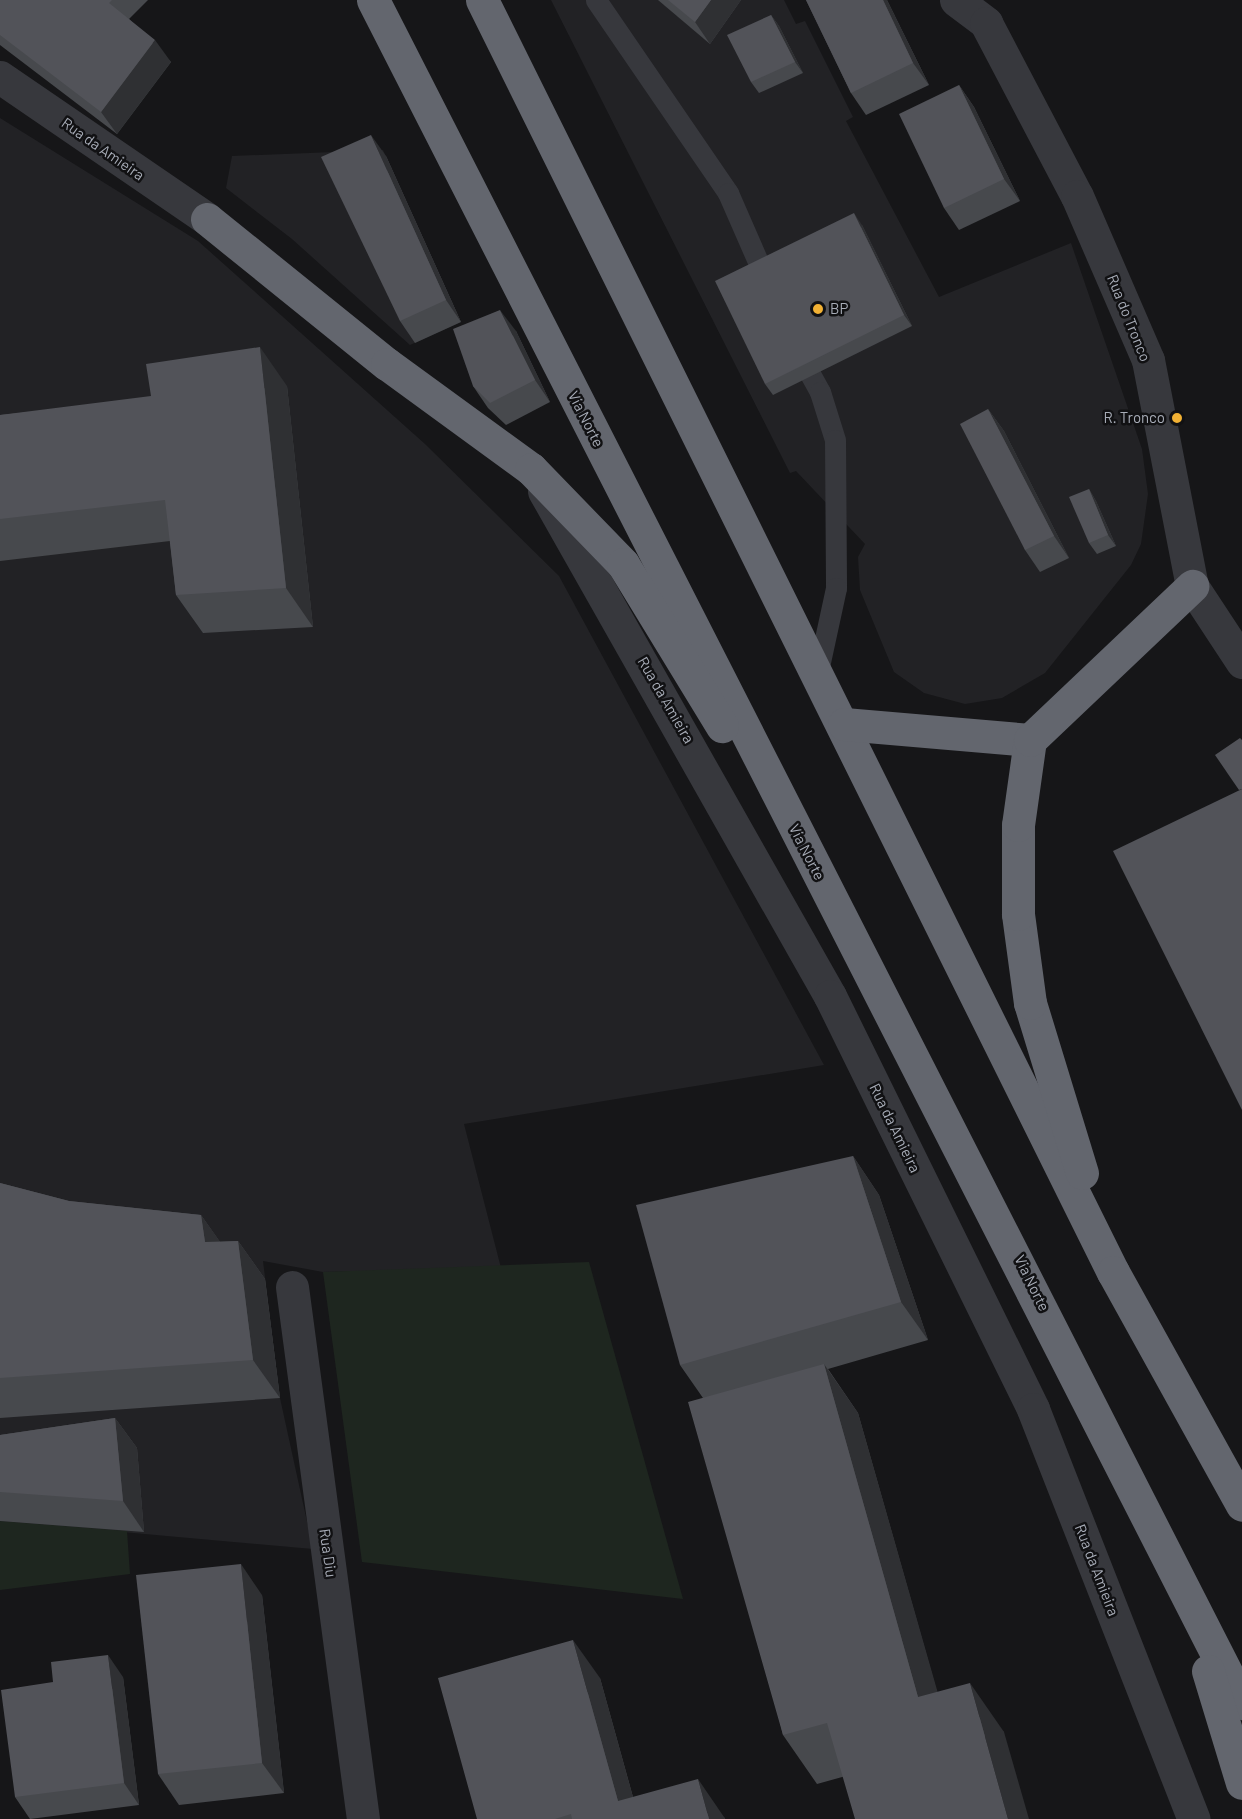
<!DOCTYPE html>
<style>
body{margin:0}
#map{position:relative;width:1242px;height:1819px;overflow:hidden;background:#161618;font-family:Barlow,sans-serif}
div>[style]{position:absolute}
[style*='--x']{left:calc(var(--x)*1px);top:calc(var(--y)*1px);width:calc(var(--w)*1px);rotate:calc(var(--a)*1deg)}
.built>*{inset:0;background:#222225}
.green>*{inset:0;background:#1e261f}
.lane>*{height:21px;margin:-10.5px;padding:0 10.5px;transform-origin:10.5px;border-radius:10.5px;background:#37383d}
.street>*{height:33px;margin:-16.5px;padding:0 16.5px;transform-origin:16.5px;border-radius:16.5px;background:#37383d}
.highway>*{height:33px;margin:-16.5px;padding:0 16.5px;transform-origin:16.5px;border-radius:16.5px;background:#63666e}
.wall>*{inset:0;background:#47494d}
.shaded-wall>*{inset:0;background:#2f3033}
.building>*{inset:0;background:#525359}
.dots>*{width:16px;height:16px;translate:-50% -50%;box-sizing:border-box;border:3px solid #111113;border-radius:50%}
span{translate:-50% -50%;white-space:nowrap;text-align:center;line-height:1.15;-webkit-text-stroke:5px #111113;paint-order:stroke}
.street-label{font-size:15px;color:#a8adb8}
.poi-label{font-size:15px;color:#a8adb8}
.left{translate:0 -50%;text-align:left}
.right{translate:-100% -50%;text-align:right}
</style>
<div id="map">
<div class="built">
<i style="clip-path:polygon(551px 0,784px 0,796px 24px,805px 21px,853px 117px,846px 121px,939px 297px,1071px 243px,1142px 449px,1148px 494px,1141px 544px,1131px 565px,1045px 673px,1002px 698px,965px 704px,924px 693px,894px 672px,860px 590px,858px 557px,865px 544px,796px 471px,790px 473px)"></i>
<i style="clip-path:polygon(0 118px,198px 241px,425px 444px,559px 576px,824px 1065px,464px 1124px,501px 1268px,323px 1272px,263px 1261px,280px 1398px,313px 1549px,0 1521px)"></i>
<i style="clip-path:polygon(383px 150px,461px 322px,410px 345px,292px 239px,226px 188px,232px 156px)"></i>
</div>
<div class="green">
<i style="clip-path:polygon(589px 1262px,683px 1599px,362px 1562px,323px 1272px)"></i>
<i style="clip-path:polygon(0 1521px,127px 1531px,130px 1574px,0 1590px)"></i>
</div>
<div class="lane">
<i style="--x:596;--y:0;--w:234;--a:55.6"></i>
<i style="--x:728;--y:193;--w:103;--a:66.4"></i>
<i style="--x:798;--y:352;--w:46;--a:61.2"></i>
<i style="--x:820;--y:392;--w:50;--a:72.6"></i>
<i style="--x:835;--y:440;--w:148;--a:89.6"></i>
<i style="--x:836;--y:588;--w:85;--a:102.2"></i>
</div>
<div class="street">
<i style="--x:956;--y:0;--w:38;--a:37"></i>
<i style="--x:986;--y:23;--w:195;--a:62.3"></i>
<i style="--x:1077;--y:196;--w:179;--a:66.6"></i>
<i style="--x:1148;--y:360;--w:230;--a:79"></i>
<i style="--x:1192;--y:586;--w:91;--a:56.7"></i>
<i style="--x:0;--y:77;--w:251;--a:34.4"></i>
<i style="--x:544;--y:491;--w:580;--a:60.48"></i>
<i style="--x:830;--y:996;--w:460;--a:63.8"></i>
<i style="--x:1033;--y:1409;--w:440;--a:68.6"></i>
<i style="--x:292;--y:1287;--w:537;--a:82.4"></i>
</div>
<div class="highway">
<i style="--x:373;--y:0;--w:1912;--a:62.97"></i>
<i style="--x:482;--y:0;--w:1420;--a:63.62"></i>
<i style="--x:1113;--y:1272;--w:266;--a:61"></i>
<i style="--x:207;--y:219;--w:231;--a:38.9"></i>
<i style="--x:387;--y:364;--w:178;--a:36.1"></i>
<i style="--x:531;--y:469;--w:132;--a:45.9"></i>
<i style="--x:623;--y:564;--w:190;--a:58.6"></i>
<i style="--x:844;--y:724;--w:187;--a:4.9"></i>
<i style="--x:1082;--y:1173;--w:178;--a:-107"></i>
<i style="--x:1030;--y:1003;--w:90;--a:-97.7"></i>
<i style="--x:1018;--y:914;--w:89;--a:-90"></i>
<i style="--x:1018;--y:825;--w:86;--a:-82"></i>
<i style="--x:1030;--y:740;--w:224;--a:-43.5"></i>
<i style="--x:1208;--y:1671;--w:117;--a:73.1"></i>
</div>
<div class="wall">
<i style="clip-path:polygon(0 0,148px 0,129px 19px,171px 62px,117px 134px,0 45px)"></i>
<i style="clip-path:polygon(658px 0,741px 0,710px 44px)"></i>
<i style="clip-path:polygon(806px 0,887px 0,929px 85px,866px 115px,851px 93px)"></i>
<i style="clip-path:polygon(771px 15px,779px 26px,803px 73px,759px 93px,751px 82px)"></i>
<i style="clip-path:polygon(959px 85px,974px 107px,1020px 201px,959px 230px,944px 208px)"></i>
<i style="clip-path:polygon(386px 156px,461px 322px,415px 343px,400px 321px)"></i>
<i style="clip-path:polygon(862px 225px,912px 326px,773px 395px,765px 384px)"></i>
<i style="clip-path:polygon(516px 331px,550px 402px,506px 425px,488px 408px,473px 386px)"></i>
<i style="clip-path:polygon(287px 386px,313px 627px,203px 633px,176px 595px,170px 541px,0 561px,0 415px)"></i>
<i style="clip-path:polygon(988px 409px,1004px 431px,1069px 558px,1040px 572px,1025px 550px)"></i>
<i style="clip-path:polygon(1089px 489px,1096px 501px,1116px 546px,1097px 554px,1089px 543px)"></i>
<i style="clip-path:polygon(853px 1156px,879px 1195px,928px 1340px,828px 1369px,858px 1413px,937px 1692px,1004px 1732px,817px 1784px,783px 1735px,703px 1398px,680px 1365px)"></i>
<i style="clip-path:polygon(0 1183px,69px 1201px,201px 1215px,220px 1242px,238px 1241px,265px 1279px,280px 1398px,0 1418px)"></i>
<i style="clip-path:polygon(115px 1418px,137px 1448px,144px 1532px,0 1521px,0 1435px)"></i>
<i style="clip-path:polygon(262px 1595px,284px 1793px,179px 1805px,158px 1774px)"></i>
<i style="clip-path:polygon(123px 1677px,139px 1805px,30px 1819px,15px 1797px)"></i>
<i style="clip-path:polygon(600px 1678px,633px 1797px,724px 1817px,725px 1819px,477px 1819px)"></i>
</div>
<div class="shaded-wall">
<i style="clip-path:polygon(711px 0,741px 0,710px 44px,695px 22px)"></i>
<i style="clip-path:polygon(883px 0,887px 0,929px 85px,913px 63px)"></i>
<i style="clip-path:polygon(771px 15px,779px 26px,803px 73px,795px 62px)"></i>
<i style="clip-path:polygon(155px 40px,171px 62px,117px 134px,101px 112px)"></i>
<i style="clip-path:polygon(959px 85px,974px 107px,1020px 201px,1004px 179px)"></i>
<i style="clip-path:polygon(371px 135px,386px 156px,461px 322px,446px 300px)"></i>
<i style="clip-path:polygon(854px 213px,862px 225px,912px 326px,904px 315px)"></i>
<i style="clip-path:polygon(500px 310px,516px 331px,550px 402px,535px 380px)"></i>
<i style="clip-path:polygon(260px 347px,287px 386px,313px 627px,286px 588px)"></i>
<i style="clip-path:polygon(988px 409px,1004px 431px,1069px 558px,1054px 536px)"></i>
<i style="clip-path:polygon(1089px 489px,1096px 501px,1116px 546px,1108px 535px)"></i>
<i style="clip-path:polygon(853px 1156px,879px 1195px,928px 1340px,901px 1302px)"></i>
<i style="clip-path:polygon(201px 1215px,228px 1253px,205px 1242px)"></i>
<i style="clip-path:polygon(238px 1241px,265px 1279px,280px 1398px,253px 1360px)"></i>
<i style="clip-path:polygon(824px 1364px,858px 1413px,953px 1746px,918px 1697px)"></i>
<i style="clip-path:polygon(115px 1418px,137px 1448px,144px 1532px,123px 1501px)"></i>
<i style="clip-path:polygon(241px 1564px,262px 1595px,284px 1793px,262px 1763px)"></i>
<i style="clip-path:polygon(573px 1640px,600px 1678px,639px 1819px,618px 1801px)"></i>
<i style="clip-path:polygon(108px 1655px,123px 1677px,139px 1805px,124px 1783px)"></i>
<i style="clip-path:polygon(970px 1683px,1004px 1732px,1029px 1819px,1008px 1819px)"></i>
<i style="clip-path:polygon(698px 1779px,724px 1817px,725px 1819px,709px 1819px)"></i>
</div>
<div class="building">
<i style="clip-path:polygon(0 0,112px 0,109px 3px,155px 40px,101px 112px,0 35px)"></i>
<i style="clip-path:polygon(668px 0,711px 0,695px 22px)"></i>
<i style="clip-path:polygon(806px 0,883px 0,913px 63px,851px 93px)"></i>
<i style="clip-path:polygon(771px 15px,795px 62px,751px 82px,727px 35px)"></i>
<i style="clip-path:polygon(959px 85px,1004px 179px,944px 208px,899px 114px)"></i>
<i style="clip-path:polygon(371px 135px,446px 300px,400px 321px,321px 157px)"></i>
<i style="clip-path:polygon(854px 213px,904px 315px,765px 384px,715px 281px)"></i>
<i style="clip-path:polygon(500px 310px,535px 380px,490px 403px,473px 386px,453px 329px)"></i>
<i style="clip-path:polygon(260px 347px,286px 588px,176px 595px,165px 500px,0 519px,0 415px,151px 396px,146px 364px)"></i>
<i style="clip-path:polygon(988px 409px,1054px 536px,1025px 550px,960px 424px)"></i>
<i style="clip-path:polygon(1089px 489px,1108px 535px,1089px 543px,1069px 497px)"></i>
<i style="clip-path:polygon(1240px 738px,1242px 740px,1242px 789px,1239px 790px,1215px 755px)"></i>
<i style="clip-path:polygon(1242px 789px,1242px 1110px,1113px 851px)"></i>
<i style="clip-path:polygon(853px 1156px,901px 1302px,680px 1365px,636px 1205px)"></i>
<i style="clip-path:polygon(0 1183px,69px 1201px,201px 1215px,205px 1242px,238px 1241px,253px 1360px,0 1378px)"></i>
<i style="clip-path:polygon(824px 1364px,918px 1697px,970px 1683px,1008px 1819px,855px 1819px,827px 1723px,783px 1735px,688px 1402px)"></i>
<i style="clip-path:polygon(115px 1418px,123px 1501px,0 1492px,0 1435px)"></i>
<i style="clip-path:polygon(241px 1564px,262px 1763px,158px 1774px,136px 1575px)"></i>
<i style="clip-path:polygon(573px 1640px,618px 1801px,698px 1779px,709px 1819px,572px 1819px,571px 1814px,555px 1819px,477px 1819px,438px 1678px)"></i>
<i style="clip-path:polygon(108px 1655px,124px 1783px,15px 1797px,1px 1690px,53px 1682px,51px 1662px)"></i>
</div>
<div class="dots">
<i style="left:818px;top:309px;background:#f2b134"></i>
<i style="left:1177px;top:418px;background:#f2b134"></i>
</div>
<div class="street-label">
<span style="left:103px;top:149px;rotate:35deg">Rua da Amieira</span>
<span style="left:1129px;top:318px;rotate:68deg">Rua do Tronco</span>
<span style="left:586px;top:419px;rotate:63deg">Via Norte</span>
<span style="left:666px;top:700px;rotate:60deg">Rua da Amieira</span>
<span style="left:807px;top:852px;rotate:63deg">Via Norte</span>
<span style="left:895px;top:1128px;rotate:64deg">Rua da Amieira</span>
<span style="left:1032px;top:1283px;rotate:64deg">Via Norte</span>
<span style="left:328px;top:1553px;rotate:82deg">Rua Diu</span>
<span style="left:1097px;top:1570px;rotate:69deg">Rua da Amieira</span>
</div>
<div class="poi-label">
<span class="left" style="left:830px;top:309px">BP</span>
<span class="right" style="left:1165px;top:418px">R. Tronco</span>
</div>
</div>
